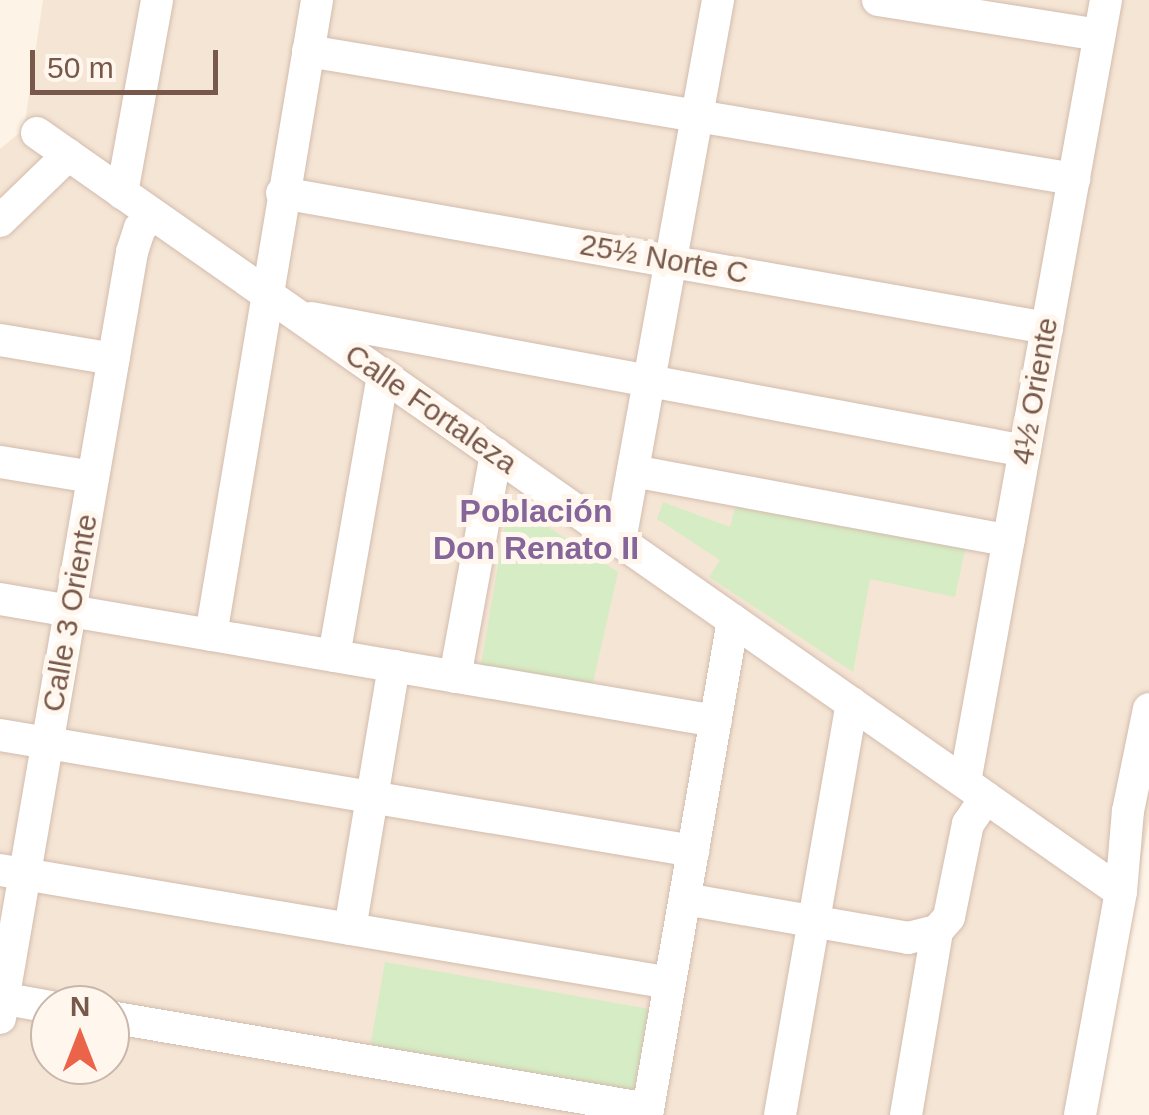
<!DOCTYPE html>
<meta charset="utf-8">
<style>
body{margin:0}
#map{position:relative;width:1149px;height:1115px;overflow:hidden;background:#fdf3e6;font-family:Arial,sans-serif}
div>[style]{position:absolute}
[style*='--x']{left:calc(var(--x)*1px);top:calc(var(--y)*1px);width:calc(var(--w)*1px);rotate:calc(var(--a)*1deg)}
.residential>*{inset:0;background:#f5e5d4}
.green>*{inset:0;background:#d6ecc4}
.roads{filter:drop-shadow(0 0 2px #d2bcae) drop-shadow(0 0 2px #d2bcae)}
.minor>*{height:32px;margin:-16px;padding:0 16px;transform-origin:16px;border-radius:16px;background:#fff}
span{translate:-50% -50%;white-space:nowrap;text-align:center;line-height:1.15;-webkit-text-stroke:10px #fff7ee;paint-order:stroke}
.street-label{font-size:30px;color:#78584a}
.neighbourhood-label{font-size:32px;color:#86659b;font-weight:700}
.north{position:absolute;left:30px;top:985px;width:100px;height:100px;box-sizing:border-box;background:#fff7ee;border:2px solid #c9b7ac;border-radius:50%;rotate:0deg;font-size:28px;font-weight:700;line-height:40px;text-align:center;color:#78584a}
.north::after{content:'';display:block;margin:auto;width:35px;height:45px;background:#eb6348;clip-path:polygon(50% 0,100% 100%,50% 72%,0 100%)}
.scale{position:absolute;left:30px;top:50px;width:188px;height:45px;box-sizing:border-box;border:5px solid #78584a;border-top:0;padding-left:12px;font-size:30px;line-height:35px;white-space:nowrap;color:#78584a;-webkit-text-stroke:8px #fff7ee;paint-order:stroke}
</style>
<div id="map">
<div class="residential">
<i style="clip-path:polygon(evenodd,43px 0,1149px 0,1149px 821px,1093px 1115px,0 1115px,0 149px,24px 129px,43px 0,50px 1005px,110px 1005px,110px 1065px,50px 1065px,50px 1005px)"></i>
</div>
<div class="green">
<i style="clip-path:polygon(509px 502px,618px 572px,592px 687px,481px 665px)"></i>
<i style="clip-path:polygon(663px 502px,730px 527px,736px 504px,966px 545px,955px 597px,870px 579px,853px 672px,709px 577px,720px 560px,657px 519px)"></i>
<i style="clip-path:polygon(385px 962px,649px 1009px,634px 1094px,370px 1047px)"></i>
</div>
<div class="roads">
<div class="minor">
<i style="--x:878;--y:0;--w:224;--a:9"></i>
<i style="--x:308;--y:51;--w:777;--a:9.49"></i>
<i style="--x:37;--y:133;--w:1323;--a:35"></i>
<i style="--x:122;--y:193;--w:196;--a:-79.7"></i>
<i style="--x:282;--y:193;--w:777;--a:10.01"></i>
<i style="--x:0;--y:221;--w:95;--a:-44.1"></i>
<i style="--x:311;--y:318;--w:726;--a:10.55"></i>
<i style="--x:0;--y:340;--w:115;--a:9.5"></i>
<i style="--x:0;--y:462;--w:94;--a:9.2"></i>
<i style="--x:633;--y:471;--w:382;--a:10.5"></i>
<i style="--x:620;--y:541;--w:550;--a:-79.73"></i>
<i style="--x:0;--y:599;--w:726;--a:9.67"></i>
<i style="--x:211;--y:635;--w:644;--a:-80.52"></i>
<i style="--x:334;--y:656;--w:285;--a:-80.1"></i>
<i style="--x:455;--y:677;--w:227;--a:-79.6"></i>
<i style="--x:0;--y:735;--w:703;--a:9.5"></i>
<i style="--x:965;--y:782;--w:795;--a:-79.78"></i>
<i style="--x:0;--y:870;--w:679;--a:9.57"></i>
<i style="--x:685;--y:899;--w:226;--a:9.9"></i>
<i style="--x:908;--y:938;--w:30;--a:-14"></i>
<i style="--x:350;--y:929;--w:267;--a:-80.5"></i>
<i style="--x:0;--y:998;--w:51;--a:10.2"></i>
<i style="--x:110;--y:1017;--w:546;--a:9.7"></i>
<i style="--x:0;--y:1018;--w:777;--a:-80.22"></i>
<i style="--x:132;--y:252;--w:25;--a:-72"></i>
<i style="--x:140;--y:228;--w:18;--a:-45"></i>
<i style="--x:647;--y:1115;--w:502;--a:-80.14"></i>
<i style="--x:780;--y:1115;--w:418;--a:-80.1"></i>
<i style="--x:906;--y:1115;--w:187;--a:-80.4"></i>
<i style="--x:937;--y:931;--w:18;--a:-49"></i>
<i style="--x:949;--y:917;--w:95;--a:-78.5"></i>
<i style="--x:968;--y:824;--w:32;--a:-56"></i>
<i style="--x:1080;--y:1115;--w:227;--a:-79.6"></i>
<i style="--x:1121;--y:892;--w:81;--a:-85.1"></i>
<i style="--x:1128;--y:811;--w:104;--a:-78.4"></i>
</div>
</div>
<div class="street-label">
<span style="left:664px;top:259px;rotate:10deg">25½ Norte C</span>
<span style="left:1035px;top:391px;rotate:-80deg">4½ Oriente</span>
<span style="left:431px;top:409px;rotate:35deg">Calle Fortaleza</span>
<span style="left:70px;top:613px;rotate:-80deg">Calle 3 Oriente</span>
</div>
<div class="neighbourhood-label">
<span style="left:536px;top:530px">Población<br>Don Renato II</span>
</div>
<div class="north">N</div>
<div class="scale">50 m</div>
</div>
